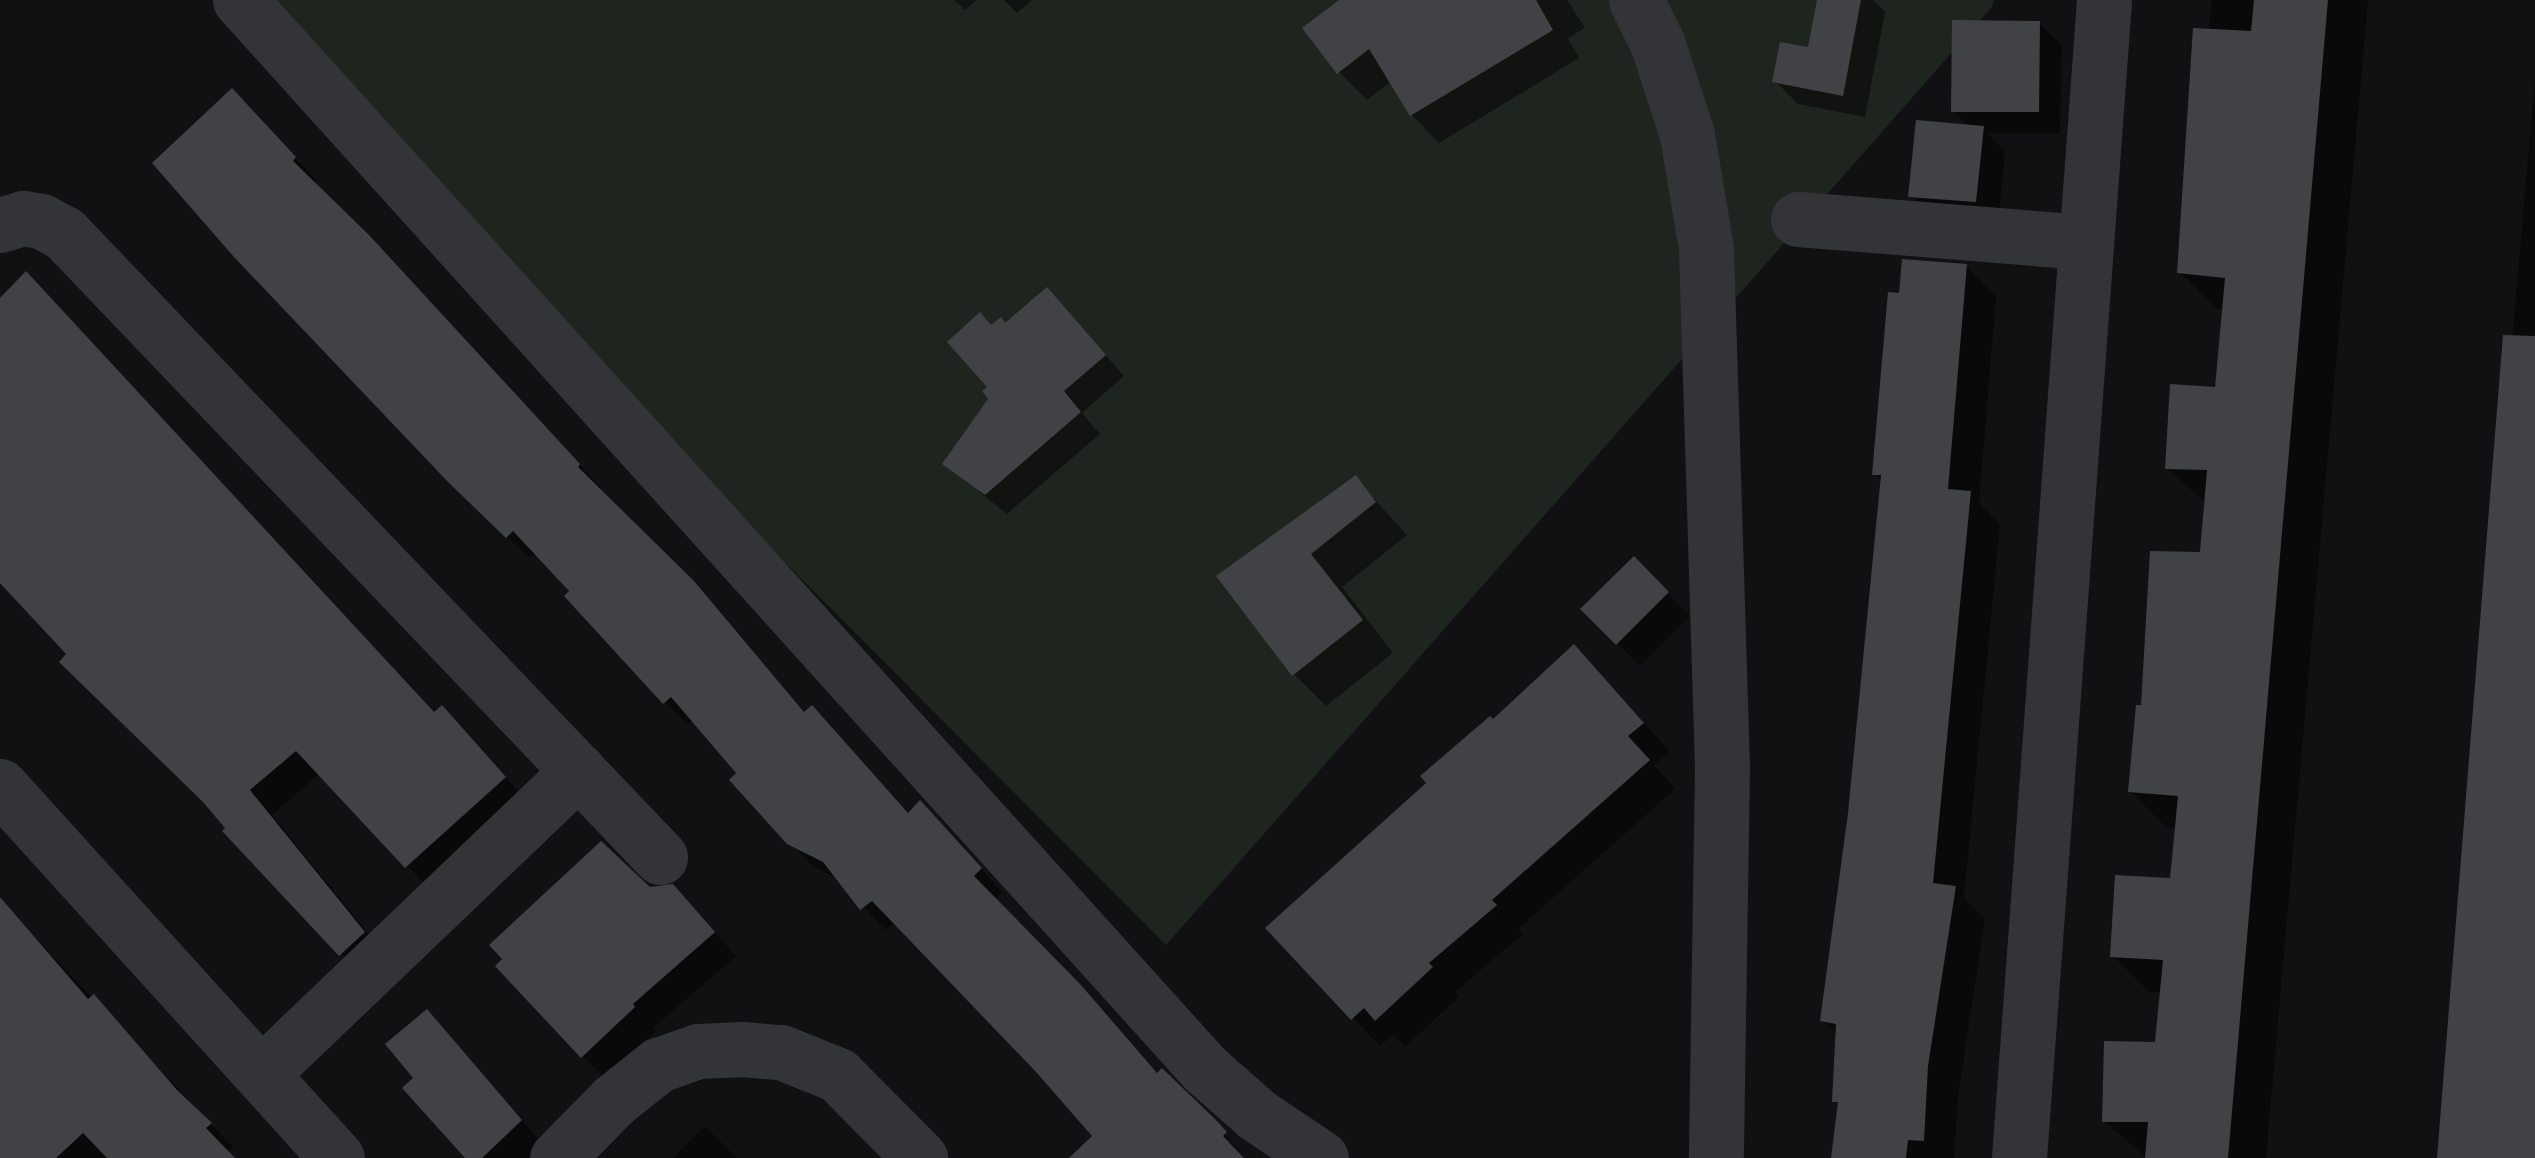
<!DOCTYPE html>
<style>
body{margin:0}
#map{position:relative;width:2535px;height:1158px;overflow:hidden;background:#111113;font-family:Raleway,sans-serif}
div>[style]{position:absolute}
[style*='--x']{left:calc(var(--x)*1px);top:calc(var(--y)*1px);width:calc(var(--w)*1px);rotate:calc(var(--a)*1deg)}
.green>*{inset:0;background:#1e251e}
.shadow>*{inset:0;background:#0007}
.building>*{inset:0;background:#404246}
.street>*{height:55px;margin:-27.5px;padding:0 27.5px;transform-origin:27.5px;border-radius:27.5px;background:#323438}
span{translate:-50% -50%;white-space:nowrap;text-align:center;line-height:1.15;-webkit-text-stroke:10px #0c0d0e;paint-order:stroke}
</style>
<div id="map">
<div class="green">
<i style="clip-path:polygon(225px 0,1994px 0,1992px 7px,1166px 945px)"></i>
</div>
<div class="shadow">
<i style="clip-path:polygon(954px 0,976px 0,965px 10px)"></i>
<i style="clip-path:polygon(1004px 0,1032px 0,1017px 13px)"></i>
<i style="clip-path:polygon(1342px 0,1567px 0,1585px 28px,1568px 38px,1579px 58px,1439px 143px,1412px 115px,1391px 81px,1367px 100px,1339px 72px)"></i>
<i style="clip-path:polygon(1820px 0,1873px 0,1885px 12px,1865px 117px,1798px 104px,1775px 81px,1810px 50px)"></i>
<i style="clip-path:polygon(2212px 0,2368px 0,2266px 1158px,2147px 1158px,2104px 1121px,2158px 1044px,2162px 993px,2149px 992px,2113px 956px,2172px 881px,2177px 828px,2166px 827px,2130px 791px,2143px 708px,2202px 555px,2207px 504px,2167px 468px,2217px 389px,2224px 309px,2216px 309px,2180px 272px)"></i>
<i style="clip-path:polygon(2039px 23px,2062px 46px,2060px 134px,1988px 133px,2005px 151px,1998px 223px,1934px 218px,1911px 196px,1969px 127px,1953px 111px)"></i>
<i style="clip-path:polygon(2535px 79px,2535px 1158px,2439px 1158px,2511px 352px)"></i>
<i style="clip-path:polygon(255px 114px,317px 181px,313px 184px,391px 261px,601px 488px,599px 491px,716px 607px,806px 714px,909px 815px,943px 826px,1002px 892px,994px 900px,1159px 1075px,1213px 1121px,1245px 1158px,1099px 1158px,1096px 1136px,896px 922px,885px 930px,840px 880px,813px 866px,789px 842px,694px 719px,688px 724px,665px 702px,536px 552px,530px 558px,474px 505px)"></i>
<i style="clip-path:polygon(1966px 266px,1996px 297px,1979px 503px,2000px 524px,1964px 898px,1985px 919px,1958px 1097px,1954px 1158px,1834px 1158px,1840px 1106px,1835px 1101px,1838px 1036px,1822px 1020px,1851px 813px,1883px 482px,1875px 474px,1901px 296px)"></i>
<i style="clip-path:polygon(0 300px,435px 715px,465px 732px,528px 802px,430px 890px,320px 773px,272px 815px,387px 956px,364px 978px,0 581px)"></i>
<i style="clip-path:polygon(1067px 311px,1124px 376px,1082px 413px,1100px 434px,1007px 514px,945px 464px,992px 399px,992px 328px)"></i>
<i style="clip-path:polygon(1355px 478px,1407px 535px,1342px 587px,1393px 653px,1326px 706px,1294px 674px,1219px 577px)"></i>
<i style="clip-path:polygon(1634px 559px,1690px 616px,1640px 666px,1584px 609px)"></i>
<i style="clip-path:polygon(1602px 675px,1670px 752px,1654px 765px,1675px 789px,1518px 929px,1523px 934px,1455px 992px,1459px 997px,1405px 1047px,1393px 1035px,1380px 1046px,1268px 928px,1493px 723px)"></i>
<i style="clip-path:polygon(0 908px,33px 935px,233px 1147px,227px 1152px,232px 1158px,0 1158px)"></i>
<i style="clip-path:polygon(695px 910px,736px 956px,653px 1028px,656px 1031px,605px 1078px,583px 1056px)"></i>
<i style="clip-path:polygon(427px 1012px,543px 1144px,528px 1158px,469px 1158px,416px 1078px)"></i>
<i style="clip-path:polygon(705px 1126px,737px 1158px,673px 1158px)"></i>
</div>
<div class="building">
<i style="clip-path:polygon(1339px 0,1536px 0,1553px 30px,1410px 116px,1369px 49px,1337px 74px,1302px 28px)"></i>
<i style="clip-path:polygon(1817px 0,1861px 0,1843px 96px,1772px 82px,1780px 42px,1808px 47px)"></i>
<i style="clip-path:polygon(2254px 0,2328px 0,2228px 1158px,2145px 1158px,2148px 1122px,2102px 1122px,2104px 1041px,2155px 1042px,2163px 960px,2110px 957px,2115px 875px,2170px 878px,2178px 796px,2128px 792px,2136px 705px,2141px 705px,2150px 551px,2200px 552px,2207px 470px,2165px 469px,2170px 384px,2215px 387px,2225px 278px,2177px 273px,2193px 28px,2251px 31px)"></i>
<i style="clip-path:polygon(1952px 20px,2040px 21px,2039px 112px,1951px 112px)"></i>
<i style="clip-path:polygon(232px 88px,296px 157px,293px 161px,369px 235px,580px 464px,578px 467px,694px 581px,804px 712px,812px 705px,908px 813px,920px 800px,982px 868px,974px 876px,1081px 985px,1157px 1073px,1162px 1068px,1215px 1119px,1227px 1132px,1223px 1136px,1244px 1158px,1069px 1158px,1092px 1136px,1037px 1073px,872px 901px,860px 910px,823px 862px,787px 844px,729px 780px,736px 773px,671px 697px,663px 704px,564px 596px,569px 591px,513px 531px,506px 538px,448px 482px,234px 257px,152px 163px)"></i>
<i style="clip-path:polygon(1916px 120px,1984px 126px,1976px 202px,1908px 197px)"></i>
<i style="clip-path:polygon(1902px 259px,1967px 264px,1948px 489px,1971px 491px,1933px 883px,1956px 886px,1928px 1066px,1924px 1141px,1908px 1140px,1906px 1158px,1831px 1158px,1838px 1102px,1832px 1102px,1836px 1024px,1820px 1021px,1848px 813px,1881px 475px,1872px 475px,1888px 292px,1899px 293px)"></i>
<i style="clip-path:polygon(26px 271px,434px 712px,442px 705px,506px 777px,405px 868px,296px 751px,250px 790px,365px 932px,339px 956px,222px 831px,225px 828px,203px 802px,59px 662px,66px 654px,0 583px,0 298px)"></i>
<i style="clip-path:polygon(1047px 287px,1106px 355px,1064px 391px,1081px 412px,985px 495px,942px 464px,988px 399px,982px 391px,987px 387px,947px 342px,980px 312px,991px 325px,1001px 317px,1005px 323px)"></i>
<i style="clip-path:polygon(2503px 335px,2535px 336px,2535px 1158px,2437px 1158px)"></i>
<i style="clip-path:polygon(1356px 475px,1376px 502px,1311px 554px,1363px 620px,1292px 676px,1216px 576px)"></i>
<i style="clip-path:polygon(1634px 556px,1669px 592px,1616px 645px,1580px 609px)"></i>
<i style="clip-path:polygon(1574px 644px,1644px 723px,1628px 736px,1650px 760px,1492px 900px,1497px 905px,1429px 963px,1433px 967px,1375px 1021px,1364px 1008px,1351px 1020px,1265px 928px,1426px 783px,1420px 776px,1490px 716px,1493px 719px)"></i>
<i style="clip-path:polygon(601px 841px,650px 887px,673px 884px,715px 932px,633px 1004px,635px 1007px,581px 1058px,495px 966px,502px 959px,489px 945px)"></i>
<i style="clip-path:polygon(0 897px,88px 999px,94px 994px,177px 1090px,212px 1123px,206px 1128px,235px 1158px,107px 1158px,83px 1133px,56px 1158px,0 1158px)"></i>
<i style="clip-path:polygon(427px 1009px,522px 1120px,482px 1158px,465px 1158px,402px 1088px,413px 1078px,385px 1044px)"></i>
</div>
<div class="street">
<i style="--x:240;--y:0;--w:1440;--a:47.93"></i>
<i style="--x:1205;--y:1069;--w:69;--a:41.5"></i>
<i style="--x:1257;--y:1115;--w:77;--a:33.9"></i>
<i style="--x:1636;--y:0;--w:50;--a:63.9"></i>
<i style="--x:1658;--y:45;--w:95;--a:72.1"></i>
<i style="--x:1687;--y:135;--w:116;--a:80.5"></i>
<i style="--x:1706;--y:249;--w:518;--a:88.23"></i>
<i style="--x:1722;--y:767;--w:391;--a:90.9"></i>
<i style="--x:1798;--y:219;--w:287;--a:4.6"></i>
<i style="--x:0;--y:225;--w:24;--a:-17"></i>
<i style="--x:23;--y:218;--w:18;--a:9"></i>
<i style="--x:41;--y:221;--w:26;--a:28"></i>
<i style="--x:64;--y:233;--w:863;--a:46.31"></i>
<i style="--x:0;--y:786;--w:502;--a:47.83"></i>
<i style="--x:261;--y:1074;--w:439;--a:-43.7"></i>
<i style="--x:557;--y:1158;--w:80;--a:-45.5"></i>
<i style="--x:613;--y:1101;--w:58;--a:-38.7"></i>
<i style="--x:658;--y:1065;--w:42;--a:-19.3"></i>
<i style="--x:698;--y:1051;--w:45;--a:-2.5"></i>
<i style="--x:743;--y:1049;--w:38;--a:5"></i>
<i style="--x:781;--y:1052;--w:61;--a:22"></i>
<i style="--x:838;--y:1075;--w:117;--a:45.3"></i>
<i style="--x:2019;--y:1158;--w:1161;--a:-85.8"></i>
</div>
</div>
